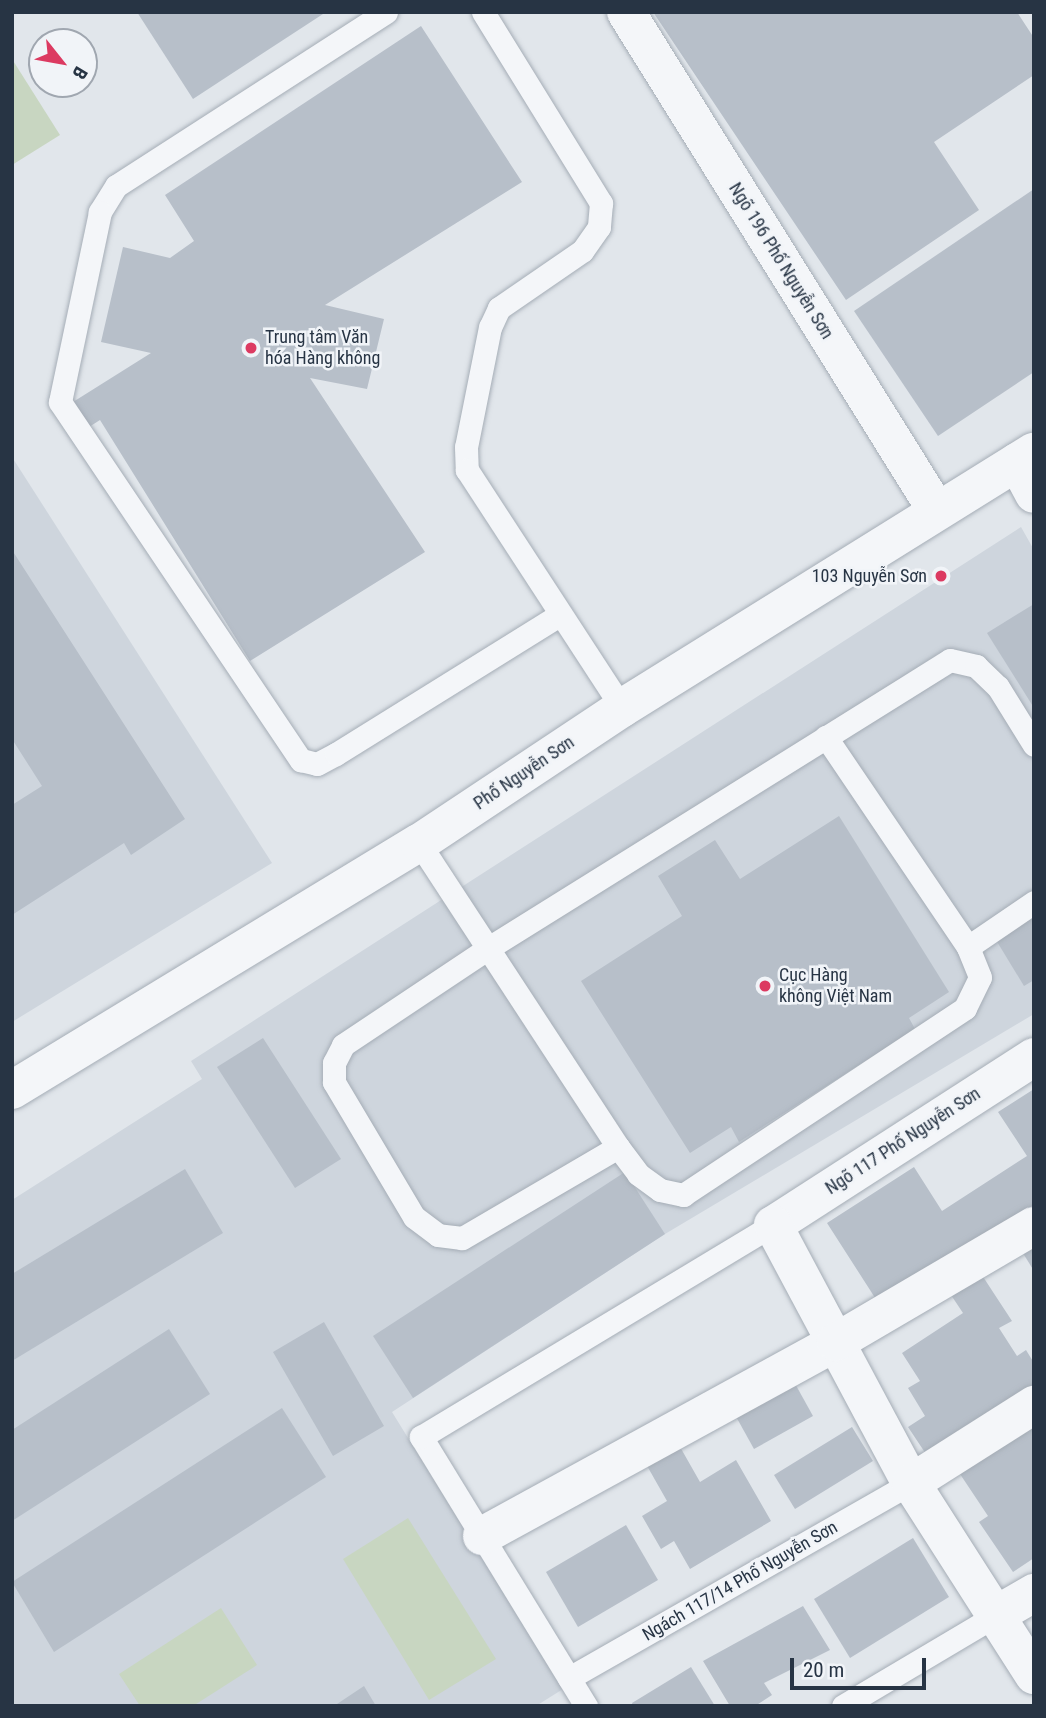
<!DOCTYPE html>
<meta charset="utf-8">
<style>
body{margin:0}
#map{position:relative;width:1046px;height:1718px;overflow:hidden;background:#e1e6eb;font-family:"Roboto Condensed",sans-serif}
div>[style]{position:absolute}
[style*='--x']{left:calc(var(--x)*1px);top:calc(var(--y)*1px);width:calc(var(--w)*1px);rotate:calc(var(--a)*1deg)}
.built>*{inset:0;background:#ced5dd}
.green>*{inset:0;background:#c8d6c1}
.building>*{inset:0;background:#b7bfc9}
.roads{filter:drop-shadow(0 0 2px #a5adb6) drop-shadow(0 0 2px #a5adb6)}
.service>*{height:23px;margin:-11.5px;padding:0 11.5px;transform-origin:11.5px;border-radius:11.5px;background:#f4f6f9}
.minor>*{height:38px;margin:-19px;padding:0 19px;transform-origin:19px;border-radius:19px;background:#f4f6f9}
.tertiary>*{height:38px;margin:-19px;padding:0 19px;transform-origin:19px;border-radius:19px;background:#f4f6f9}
.dots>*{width:19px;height:19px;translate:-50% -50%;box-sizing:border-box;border:4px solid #f1f4f8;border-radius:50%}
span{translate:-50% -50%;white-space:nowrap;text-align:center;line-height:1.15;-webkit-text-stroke:5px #f1f4f8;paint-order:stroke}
.street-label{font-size:18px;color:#273444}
.poi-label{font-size:18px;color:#273444}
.left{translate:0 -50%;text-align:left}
.right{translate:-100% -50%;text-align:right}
.frame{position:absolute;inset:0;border:14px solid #273444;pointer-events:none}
.north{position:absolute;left:28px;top:28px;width:70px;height:70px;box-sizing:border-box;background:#f1f4f8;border:2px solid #a0a7b0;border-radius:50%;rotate:121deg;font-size:19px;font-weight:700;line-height:28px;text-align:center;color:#273444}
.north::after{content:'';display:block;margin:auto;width:24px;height:32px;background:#dc3a61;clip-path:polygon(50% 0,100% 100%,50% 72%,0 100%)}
.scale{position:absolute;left:790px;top:1658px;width:136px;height:32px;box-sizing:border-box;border:4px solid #273444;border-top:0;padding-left:9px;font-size:21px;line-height:24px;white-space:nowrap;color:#273444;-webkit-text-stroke:5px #f1f4f8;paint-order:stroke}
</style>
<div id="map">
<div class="built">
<i style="clip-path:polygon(12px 457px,272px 863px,12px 1022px)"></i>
<i style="clip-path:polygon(1021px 527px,1034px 550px,1034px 1014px,665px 1234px,392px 1412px,563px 1689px,536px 1706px,12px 1706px,12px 1200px,202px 1079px,191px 1061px)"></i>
</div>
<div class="green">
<i style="clip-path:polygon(12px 59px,60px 135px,12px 165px)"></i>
<i style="clip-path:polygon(408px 1518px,496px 1659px,429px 1700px,343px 1559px)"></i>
<i style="clip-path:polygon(221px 1608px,257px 1665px,193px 1706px,140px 1706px,119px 1674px)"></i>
</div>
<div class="building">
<i style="clip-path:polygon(137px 12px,321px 12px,323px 14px,193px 99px)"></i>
<i style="clip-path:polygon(653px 12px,1017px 12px,1034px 38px,1034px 75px,934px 142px,979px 210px,846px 300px)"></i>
<i style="clip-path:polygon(421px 26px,522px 182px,325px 305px,384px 319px,367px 389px,310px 378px,425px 552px,250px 661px,100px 420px,89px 427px,73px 402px,151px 353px,101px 342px,123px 247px,170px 258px,194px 241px,165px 195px)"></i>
<i style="clip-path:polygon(1034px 189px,1034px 372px,938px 436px,854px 311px)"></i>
<i style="clip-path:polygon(12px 550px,185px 819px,131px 855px,124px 843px,12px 915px,12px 805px,42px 786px,12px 739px)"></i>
<i style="clip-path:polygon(1034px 604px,1034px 708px,987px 633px)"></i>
<i style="clip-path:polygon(839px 816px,949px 992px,909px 1018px,915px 1029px,739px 1142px,731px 1127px,690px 1153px,581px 981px,682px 916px,658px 876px,715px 840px,740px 879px)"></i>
<i style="clip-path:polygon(1034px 916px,1034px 980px,1024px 986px,996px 940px)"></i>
<i style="clip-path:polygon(263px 1038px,341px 1159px,295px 1188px,217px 1067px)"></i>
<i style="clip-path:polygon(1034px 1089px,1034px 1205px,879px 1304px,827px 1223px,914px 1167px,942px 1211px,1027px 1156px,998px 1112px)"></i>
<i style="clip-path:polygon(185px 1169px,223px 1233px,12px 1361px,12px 1274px)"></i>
<i style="clip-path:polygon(625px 1172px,665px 1234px,413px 1398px,373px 1336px)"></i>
<i style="clip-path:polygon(1034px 1242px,1034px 1271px,1021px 1250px)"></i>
<i style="clip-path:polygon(974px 1263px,1012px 1321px,999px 1328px,1017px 1356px,1026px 1350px,1034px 1363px,1034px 1384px,926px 1454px,908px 1427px,925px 1416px,908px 1388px,920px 1381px,902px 1353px,963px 1313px,943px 1283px)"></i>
<i style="clip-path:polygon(324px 1322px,384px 1426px,333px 1456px,273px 1352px)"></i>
<i style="clip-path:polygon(169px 1329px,210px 1394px,12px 1521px,12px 1430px)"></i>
<i style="clip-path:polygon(793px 1380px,813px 1416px,754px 1449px,734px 1413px)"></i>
<i style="clip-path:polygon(1034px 1406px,1034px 1558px,1013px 1572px,979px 1522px,988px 1516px,952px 1462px)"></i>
<i style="clip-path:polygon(282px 1408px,326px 1477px,54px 1652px,12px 1582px)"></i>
<i style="clip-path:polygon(852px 1427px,873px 1461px,795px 1509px,774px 1475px)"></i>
<i style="clip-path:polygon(675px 1438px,700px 1482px,736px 1460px,771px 1521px,690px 1569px,674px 1541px,661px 1549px,642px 1516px,667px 1501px,642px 1457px)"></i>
<i style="clip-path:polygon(626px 1525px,658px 1580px,578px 1627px,546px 1572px)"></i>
<i style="clip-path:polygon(913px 1538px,949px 1597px,850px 1658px,814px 1599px)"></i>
<i style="clip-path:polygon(803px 1606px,830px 1650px,764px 1683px,772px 1695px,755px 1706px,730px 1706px,703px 1661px)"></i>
<i style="clip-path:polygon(691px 1667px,715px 1706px,633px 1706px,632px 1703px)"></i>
<i style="clip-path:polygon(364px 1686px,376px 1706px,334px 1706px)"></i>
</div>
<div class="roads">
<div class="service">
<i style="--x:386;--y:12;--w:321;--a:147.2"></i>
<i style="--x:116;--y:186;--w:31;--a:122"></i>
<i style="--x:100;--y:212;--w:194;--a:101.9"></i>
<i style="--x:60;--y:402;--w:432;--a:56.1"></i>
<i style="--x:301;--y:760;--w:16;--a:14"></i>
<i style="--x:317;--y:764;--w:21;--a:-28"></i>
<i style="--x:336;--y:754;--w:261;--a:-31.9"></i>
<i style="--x:483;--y:12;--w:225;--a:58.3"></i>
<i style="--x:601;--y:203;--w:24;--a:95"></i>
<i style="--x:599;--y:227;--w:29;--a:125"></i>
<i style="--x:582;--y:251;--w:101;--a:145.5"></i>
<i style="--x:499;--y:308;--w:21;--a:115"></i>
<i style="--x:490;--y:327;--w:122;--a:101.3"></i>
<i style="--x:466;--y:447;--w:23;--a:88"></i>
<i style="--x:467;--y:470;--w:284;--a:56.9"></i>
<i style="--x:419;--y:843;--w:363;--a:56.8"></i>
<i style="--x:618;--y:1147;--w:34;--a:53"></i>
<i style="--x:638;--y:1174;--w:27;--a:36"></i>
<i style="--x:660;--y:1190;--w:24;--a:12"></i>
<i style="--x:683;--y:1195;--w:338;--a:-33.5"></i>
<i style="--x:965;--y:1008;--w:34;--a:-64"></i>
<i style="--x:980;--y:977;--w:32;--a:-112"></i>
<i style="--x:968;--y:947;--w:254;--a:-124.1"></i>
<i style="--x:968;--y:947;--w:80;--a:-34.3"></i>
<i style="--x:618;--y:1147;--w:181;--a:149.7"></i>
<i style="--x:462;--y:1238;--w:24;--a:-173"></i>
<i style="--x:438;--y:1235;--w:30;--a:-143"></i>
<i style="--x:414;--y:1217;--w:157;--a:-120.7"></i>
<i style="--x:334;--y:1082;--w:19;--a:-90"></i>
<i style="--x:334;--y:1063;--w:20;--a:-63"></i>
<i style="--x:343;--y:1045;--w:177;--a:-33.7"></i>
<i style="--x:490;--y:947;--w:542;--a:-31.96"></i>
<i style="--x:950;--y:660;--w:27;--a:13"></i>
<i style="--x:976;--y:666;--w:30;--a:44"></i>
<i style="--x:998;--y:687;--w:68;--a:58.2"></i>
<i style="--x:569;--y:1678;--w:394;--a:-29.7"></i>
<i style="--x:586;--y:1706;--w:316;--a:-121.5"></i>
<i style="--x:421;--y:1437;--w:411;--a:-31.1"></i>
<i style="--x:843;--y:1706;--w:178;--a:-30.7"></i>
</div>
<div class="minor">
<i style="--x:626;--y:12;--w:588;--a:58.07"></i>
<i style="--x:1017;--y:462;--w:36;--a:62"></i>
<i style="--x:1034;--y:1057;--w:310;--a:147.2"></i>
<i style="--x:773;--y:1225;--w:293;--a:61.9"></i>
<i style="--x:911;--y:1483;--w:228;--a:57.4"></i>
<i style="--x:911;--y:1483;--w:146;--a:-32.4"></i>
<i style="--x:482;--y:1536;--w:404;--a:-28.7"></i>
<i style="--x:836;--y:1342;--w:229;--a:-30.4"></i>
<i style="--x:996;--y:1615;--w:44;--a:-30.1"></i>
</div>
<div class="tertiary">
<i style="--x:12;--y:1090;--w:476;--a:-31.3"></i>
<i style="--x:419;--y:843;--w:244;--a:-33.6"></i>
<i style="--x:622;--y:708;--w:485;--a:-31.9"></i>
</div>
</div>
<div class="dots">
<i style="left:251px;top:348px;background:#dc3a61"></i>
<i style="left:941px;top:576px;background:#dc3a61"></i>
<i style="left:765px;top:986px;background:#dc3a61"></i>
</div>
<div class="street-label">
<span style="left:781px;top:261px;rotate:58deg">Ngõ 196 Phố Nguyễn Sơn</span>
<span style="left:524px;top:773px;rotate:-34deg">Phố Nguyễn Sơn</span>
<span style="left:903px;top:1141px;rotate:-33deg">Ngõ 117 Phố Nguyễn Sơn</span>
<span style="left:740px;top:1581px;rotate:-30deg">Ngách 117/14 Phố Nguyễn Sơn</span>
</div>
<div class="poi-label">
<span class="left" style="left:265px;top:348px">Trung tâm Văn<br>hóa Hàng không</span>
<span class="right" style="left:927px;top:576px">103 Nguyễn Sơn</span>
<span class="left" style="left:779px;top:986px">Cục Hàng<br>không Việt Nam</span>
</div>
<div class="frame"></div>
<div class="north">B</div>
<div class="scale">20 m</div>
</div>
